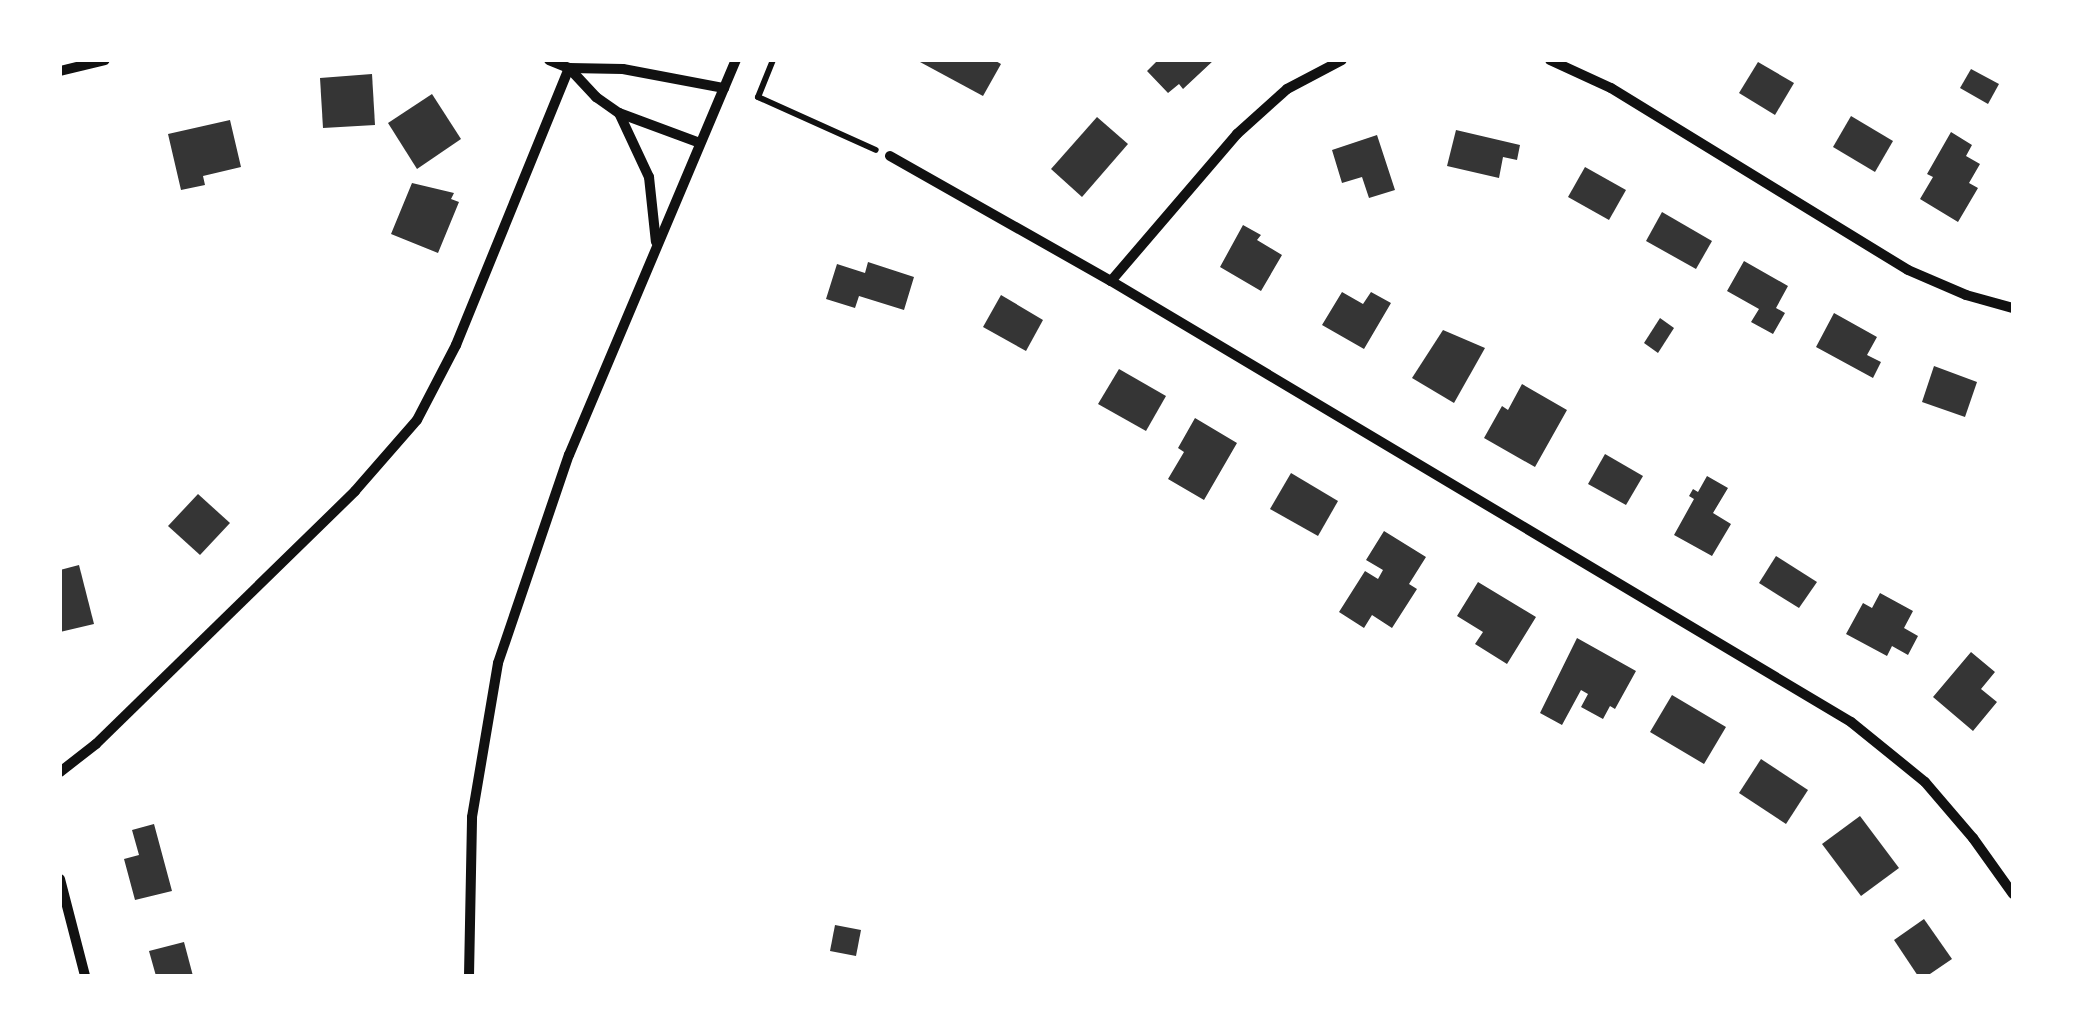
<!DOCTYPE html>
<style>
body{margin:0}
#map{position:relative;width:2073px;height:1036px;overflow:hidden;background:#fff;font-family:"Archivo Narrow",sans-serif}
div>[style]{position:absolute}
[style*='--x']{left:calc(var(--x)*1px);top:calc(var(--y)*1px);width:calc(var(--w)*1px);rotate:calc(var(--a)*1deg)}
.building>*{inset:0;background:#353535}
.path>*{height:6px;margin:-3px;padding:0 3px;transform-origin:3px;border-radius:3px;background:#111}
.minor>*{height:10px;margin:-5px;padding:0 5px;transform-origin:5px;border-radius:5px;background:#111}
span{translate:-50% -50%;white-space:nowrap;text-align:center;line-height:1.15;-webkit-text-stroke:8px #fff;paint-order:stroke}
.frame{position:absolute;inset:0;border:62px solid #fff;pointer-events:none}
</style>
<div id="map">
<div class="building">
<i style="clip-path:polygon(994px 60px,1001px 64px,983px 96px,920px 62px)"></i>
<i style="clip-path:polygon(1158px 60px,1214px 60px,1183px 89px,1179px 84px,1168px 93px,1147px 71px)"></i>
<i style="clip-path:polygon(1758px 62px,1794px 83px,1775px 115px,1739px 93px)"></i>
<i style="clip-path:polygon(1971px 69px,1999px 84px,1988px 104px,1960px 88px)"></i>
<i style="clip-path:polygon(372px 74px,375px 125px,323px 128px,320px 78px)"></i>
<i style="clip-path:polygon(432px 94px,461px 139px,417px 169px,388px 123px)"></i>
<i style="clip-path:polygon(1851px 116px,1893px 141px,1875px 172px,1833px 147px)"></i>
<i style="clip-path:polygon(1097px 117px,1128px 144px,1082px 197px,1051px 169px)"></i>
<i style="clip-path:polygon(230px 120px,241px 167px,203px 176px,205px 185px,181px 190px,168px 134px)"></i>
<i style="clip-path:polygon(1456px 130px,1520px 145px,1517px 160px,1503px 157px,1499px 178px,1447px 166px)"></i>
<i style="clip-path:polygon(1951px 132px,1972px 145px,1966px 156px,1980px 164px,1969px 183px,1978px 188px,1958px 222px,1920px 199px,1933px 177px,1927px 174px)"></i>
<i style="clip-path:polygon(1377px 135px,1395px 190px,1369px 198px,1362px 177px,1342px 183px,1332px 150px)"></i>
<i style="clip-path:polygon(1585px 167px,1626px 190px,1609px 220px,1568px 197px)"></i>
<i style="clip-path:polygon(412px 183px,454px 193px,451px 199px,459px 202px,438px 253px,391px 234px)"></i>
<i style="clip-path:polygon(1662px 212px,1712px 241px,1696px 269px,1646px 241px)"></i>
<i style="clip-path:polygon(1243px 225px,1261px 235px,1257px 240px,1282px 255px,1261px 291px,1220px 267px)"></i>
<i style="clip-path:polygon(1744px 261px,1788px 286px,1776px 308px,1785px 313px,1773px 334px,1751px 322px,1759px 309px,1727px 291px)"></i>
<i style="clip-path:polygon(868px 262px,914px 277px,904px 310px,859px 296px,855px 308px,826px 299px,837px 264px,865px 273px)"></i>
<i style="clip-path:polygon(1342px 292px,1363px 304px,1371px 292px,1391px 303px,1364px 349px,1322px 325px)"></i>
<i style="clip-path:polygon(1001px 295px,1043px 320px,1026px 351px,983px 327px)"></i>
<i style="clip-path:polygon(1834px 313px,1877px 337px,1867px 355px,1881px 362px,1873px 378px,1816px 347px)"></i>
<i style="clip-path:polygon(1660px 318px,1674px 328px,1658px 353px,1644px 343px)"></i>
<i style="clip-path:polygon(1443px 330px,1485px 348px,1454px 403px,1412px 378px)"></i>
<i style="clip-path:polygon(1934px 366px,1977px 382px,1965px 417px,1922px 402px)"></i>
<i style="clip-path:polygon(1119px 369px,1166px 396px,1146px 431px,1098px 404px)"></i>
<i style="clip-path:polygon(1522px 384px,1567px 410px,1535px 467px,1484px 438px,1502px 406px,1508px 410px)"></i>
<i style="clip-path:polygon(1195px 418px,1237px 443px,1204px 500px,1168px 479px,1184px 452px,1178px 448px)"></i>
<i style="clip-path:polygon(1605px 454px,1643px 476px,1626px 505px,1588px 484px)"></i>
<i style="clip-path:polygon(1291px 473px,1338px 501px,1318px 536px,1270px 509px)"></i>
<i style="clip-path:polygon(1707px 476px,1728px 488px,1713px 513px,1731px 524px,1712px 556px,1674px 535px,1694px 499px,1689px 496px,1693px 489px,1698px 492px)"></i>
<i style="clip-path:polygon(198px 494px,230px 523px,200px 555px,168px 526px)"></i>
<i style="clip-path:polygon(1384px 531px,1426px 557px,1409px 584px,1417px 589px,1392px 628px,1372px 615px,1364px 628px,1339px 612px,1365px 571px,1378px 579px,1383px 570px,1366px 560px)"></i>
<i style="clip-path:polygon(1776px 556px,1817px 582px,1799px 608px,1759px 583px)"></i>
<i style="clip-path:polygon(79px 565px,94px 624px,60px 632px,60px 570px)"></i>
<i style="clip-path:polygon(1478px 582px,1536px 617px,1507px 664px,1475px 644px,1483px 632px,1457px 616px)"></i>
<i style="clip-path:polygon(1880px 593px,1913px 611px,1904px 628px,1918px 636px,1908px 655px,1892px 646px,1887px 656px,1846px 634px,1863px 603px,1872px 608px)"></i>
<i style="clip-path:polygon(1577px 638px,1636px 671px,1615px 709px,1610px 706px,1603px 719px,1581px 707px,1588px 694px,1581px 690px,1562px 725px,1540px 713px)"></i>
<i style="clip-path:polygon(1971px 652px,1995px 672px,1981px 689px,1997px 702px,1973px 731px,1933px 697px)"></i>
<i style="clip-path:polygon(1672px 695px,1726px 727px,1704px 764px,1650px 732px)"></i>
<i style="clip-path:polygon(1761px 759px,1808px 790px,1786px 824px,1739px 793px)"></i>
<i style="clip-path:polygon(1860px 816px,1899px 868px,1861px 896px,1822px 844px)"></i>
<i style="clip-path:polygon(154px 824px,172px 891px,135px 900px,124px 859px,139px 855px,132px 830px)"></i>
<i style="clip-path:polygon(1924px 919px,1952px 959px,1927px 976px,1918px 976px,1894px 940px)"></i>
<i style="clip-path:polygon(835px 925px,861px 930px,856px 956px,830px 951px)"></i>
<i style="clip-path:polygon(184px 942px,193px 976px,156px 976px,149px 951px)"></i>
</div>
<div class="path">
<i style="--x:773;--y:60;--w:40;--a:112"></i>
<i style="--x:758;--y:97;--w:129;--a:24.2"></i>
</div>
<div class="minor">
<i style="--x:549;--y:60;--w:22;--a:22"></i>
<i style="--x:569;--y:68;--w:54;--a:1.1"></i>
<i style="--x:623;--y:69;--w:103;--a:10.7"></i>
<i style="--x:1550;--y:60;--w:67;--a:24.7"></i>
<i style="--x:1611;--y:88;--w:348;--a:31.5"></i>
<i style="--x:1908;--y:270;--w:63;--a:23.3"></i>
<i style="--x:1966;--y:295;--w:49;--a:15.5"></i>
<i style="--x:569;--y:68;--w:40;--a:47"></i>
<i style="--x:596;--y:97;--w:28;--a:35"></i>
<i style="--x:619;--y:113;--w:86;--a:20.3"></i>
<i style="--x:60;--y:71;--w:46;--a:-13.7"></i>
<i style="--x:619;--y:113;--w:71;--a:64.9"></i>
<i style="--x:649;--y:177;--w:65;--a:83.9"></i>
<i style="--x:890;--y:156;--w:254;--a:29.5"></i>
<i style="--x:1111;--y:281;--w:861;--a:30.79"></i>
<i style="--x:1851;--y:722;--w:95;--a:39"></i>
<i style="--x:1925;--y:782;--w:74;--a:49.4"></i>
<i style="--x:1973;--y:838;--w:69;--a:54.5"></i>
<i style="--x:1111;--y:281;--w:194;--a:-49.4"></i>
<i style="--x:1237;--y:134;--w:67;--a:-42"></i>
<i style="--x:1287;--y:89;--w:62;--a:-27.8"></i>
<i style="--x:60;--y:772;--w:46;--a:-37.9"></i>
<i style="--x:96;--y:744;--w:362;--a:-44.3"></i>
<i style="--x:355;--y:491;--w:94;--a:-48.9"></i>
<i style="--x:417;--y:420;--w:85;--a:-62.5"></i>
<i style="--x:456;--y:345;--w:299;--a:-67.8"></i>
<i style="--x:60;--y:879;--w:100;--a:75.5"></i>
<i style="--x:469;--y:976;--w:159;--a:-88.9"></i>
<i style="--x:472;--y:817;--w:156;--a:-80.4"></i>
<i style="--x:498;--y:663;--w:220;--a:-71.2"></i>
<i style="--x:569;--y:455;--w:429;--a:-67.1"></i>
</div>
<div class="frame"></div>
</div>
